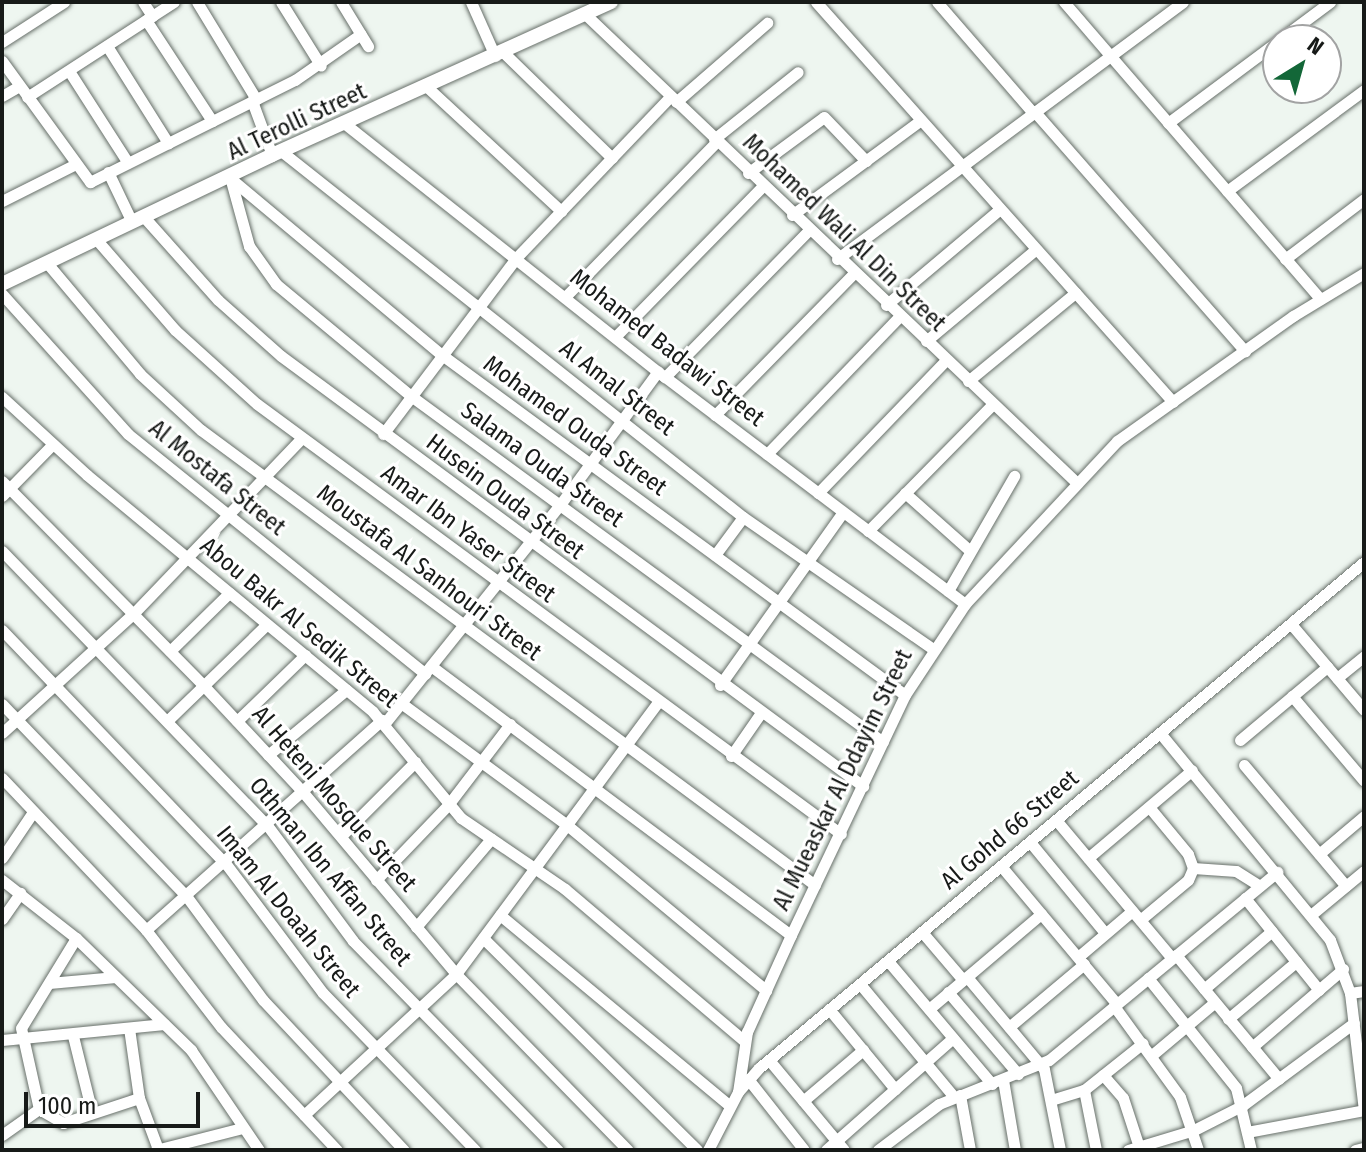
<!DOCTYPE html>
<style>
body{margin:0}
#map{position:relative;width:1366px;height:1152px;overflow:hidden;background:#eef6f0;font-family:"Fira Sans Condensed",sans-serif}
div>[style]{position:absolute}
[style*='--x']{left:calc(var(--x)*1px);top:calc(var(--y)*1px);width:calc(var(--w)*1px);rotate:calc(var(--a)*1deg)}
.roads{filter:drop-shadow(0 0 2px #676f69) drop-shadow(0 0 2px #676f69)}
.minor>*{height:11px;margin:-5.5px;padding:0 5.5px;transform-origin:5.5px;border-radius:5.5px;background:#fff}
.tertiary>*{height:14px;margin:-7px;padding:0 7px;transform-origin:7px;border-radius:7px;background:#fff}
span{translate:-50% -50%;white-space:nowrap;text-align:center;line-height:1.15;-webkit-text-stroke:6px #fff;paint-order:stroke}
.street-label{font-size:24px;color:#171a18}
.frame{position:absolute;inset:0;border:4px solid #171a18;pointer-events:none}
.north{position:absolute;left:1262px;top:24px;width:80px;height:80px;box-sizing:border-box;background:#fff;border:2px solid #a2a3a3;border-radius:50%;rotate:37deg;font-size:22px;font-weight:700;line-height:32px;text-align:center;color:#171a18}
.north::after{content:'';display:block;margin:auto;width:28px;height:36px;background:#136738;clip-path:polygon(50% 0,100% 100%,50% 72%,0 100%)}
.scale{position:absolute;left:24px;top:1092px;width:176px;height:36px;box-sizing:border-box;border:4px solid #171a18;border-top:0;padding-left:10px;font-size:24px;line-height:28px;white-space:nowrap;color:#171a18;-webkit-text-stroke:6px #fff;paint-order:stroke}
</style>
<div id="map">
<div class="roads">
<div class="minor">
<i style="--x:143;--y:2;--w:17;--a:57"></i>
<i style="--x:197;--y:2;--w:114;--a:58.7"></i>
<i style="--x:281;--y:2;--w:75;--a:58"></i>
<i style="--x:341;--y:2;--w:52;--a:58.5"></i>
<i style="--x:471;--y:2;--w:59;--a:66"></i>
<i style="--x:816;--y:2;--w:536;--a:48.25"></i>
<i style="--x:937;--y:2;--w:147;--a:49.1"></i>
<i style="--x:1064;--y:2;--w:392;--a:49.2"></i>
<i style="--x:584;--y:13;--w:680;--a:43.63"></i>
<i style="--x:146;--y:20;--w:121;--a:56.8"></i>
<i style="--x:1279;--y:40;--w:64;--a:-36.7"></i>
<i style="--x:2;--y:42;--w:74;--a:-32.8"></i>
<i style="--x:107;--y:46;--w:115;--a:57.8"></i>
<i style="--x:503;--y:52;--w:152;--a:44.2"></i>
<i style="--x:2;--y:61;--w:150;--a:54"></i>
<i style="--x:90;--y:182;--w:229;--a:-26.5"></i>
<i style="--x:295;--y:80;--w:80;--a:-34.9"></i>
<i style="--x:69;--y:71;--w:109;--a:57.3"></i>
<i style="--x:427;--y:87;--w:183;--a:42.8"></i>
<i style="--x:2;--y:96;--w:20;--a:-30"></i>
<i style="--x:27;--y:97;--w:175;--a:-32.9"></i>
<i style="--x:252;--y:101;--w:58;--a:69.7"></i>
<i style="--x:676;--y:102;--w:121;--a:-41"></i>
<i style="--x:1034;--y:111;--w:320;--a:48.7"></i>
<i style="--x:344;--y:123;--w:409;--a:38.4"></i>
<i style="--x:665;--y:377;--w:376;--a:37.1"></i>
<i style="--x:1168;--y:123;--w:137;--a:-36.7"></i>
<i style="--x:714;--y:139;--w:107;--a:-38.6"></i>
<i style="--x:281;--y:151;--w:589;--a:38.39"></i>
<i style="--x:743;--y:517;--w:231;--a:34.8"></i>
<i style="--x:108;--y:172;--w:55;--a:64.4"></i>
<i style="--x:748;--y:173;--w:94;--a:-36.4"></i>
<i style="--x:824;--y:117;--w:61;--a:46.3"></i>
<i style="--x:230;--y:177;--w:72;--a:74.6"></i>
<i style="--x:249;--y:246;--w:47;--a:54.6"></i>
<i style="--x:276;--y:284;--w:175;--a:39.7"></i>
<i style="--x:411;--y:396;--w:585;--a:36.24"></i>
<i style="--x:230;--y:178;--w:276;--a:39.9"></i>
<i style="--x:442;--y:355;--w:574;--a:36.29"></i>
<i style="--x:1227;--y:191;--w:170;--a:-36.4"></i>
<i style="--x:2;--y:201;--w:80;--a:-26.6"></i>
<i style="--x:792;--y:215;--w:160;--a:-36.4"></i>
<i style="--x:144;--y:217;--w:111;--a:48.3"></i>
<i style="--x:218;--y:300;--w:84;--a:41.6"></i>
<i style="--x:281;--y:356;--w:724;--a:36.46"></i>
<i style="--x:96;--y:239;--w:121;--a:49"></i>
<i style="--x:175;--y:330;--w:110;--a:42.1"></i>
<i style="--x:257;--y:404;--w:725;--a:36.36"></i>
<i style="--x:837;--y:259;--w:431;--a:-36.6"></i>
<i style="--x:1285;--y:259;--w:99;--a:-37.2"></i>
<i style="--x:47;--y:263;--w:145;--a:50"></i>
<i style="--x:140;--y:374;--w:83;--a:42.6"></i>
<i style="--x:201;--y:430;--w:764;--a:36.54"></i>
<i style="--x:2;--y:294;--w:188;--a:48"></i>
<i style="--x:128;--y:434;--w:382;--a:38.9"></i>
<i style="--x:565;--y:297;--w:216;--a:-45.7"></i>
<i style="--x:886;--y:305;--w:149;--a:-40.1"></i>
<i style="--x:615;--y:337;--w:210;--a:-45.6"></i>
<i style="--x:926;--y:341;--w:142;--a:-39.9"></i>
<i style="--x:665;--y:377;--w:204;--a:-45.6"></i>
<i style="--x:968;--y:381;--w:139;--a:-39.4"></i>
<i style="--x:2;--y:397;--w:115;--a:42.5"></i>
<i style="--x:87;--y:475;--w:371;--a:39.6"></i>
<i style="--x:373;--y:712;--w:138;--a:50.3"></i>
<i style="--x:461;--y:818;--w:126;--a:34.3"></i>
<i style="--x:565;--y:889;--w:235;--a:40.3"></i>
<i style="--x:715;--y:415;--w:197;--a:-45.6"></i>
<i style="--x:383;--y:434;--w:221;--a:-52.9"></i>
<i style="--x:516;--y:258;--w:223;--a:-46.3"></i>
<i style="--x:767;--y:454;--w:190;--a:-46.1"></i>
<i style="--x:2;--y:481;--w:288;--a:45.4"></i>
<i style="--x:204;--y:686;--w:144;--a:47"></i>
<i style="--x:302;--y:791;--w:239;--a:49.9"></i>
<i style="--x:456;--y:974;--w:246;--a:45.7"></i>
<i style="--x:818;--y:493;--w:185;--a:-46.1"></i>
<i style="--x:905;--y:493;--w:84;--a:41.6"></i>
<i style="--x:2;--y:496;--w:71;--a:-45.6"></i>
<i style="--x:868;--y:531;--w:178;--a:-45.5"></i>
<i style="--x:2;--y:551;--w:381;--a:46"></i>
<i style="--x:267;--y:825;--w:144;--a:53.4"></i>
<i style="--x:353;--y:941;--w:293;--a:45.6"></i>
<i style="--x:715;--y:555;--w:47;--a:-53.6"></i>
<i style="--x:948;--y:591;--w:133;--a:-60.1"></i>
<i style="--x:1291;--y:624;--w:113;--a:49.7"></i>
<i style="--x:2;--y:630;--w:324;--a:46.3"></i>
<i style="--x:226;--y:864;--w:161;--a:53.1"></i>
<i style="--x:323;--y:993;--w:219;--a:45.9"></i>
<i style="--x:170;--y:651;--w:83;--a:-44.5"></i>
<i style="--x:431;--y:666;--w:449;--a:36.8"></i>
<i style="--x:1337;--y:678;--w:35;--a:-39"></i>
<i style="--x:720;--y:685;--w:212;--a:-54.6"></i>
<i style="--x:1292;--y:696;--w:111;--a:49.7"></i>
<i style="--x:401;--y:703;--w:206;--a:36.3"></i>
<i style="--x:567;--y:825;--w:259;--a:39.7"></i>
<i style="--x:2;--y:704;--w:267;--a:46.2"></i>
<i style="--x:187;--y:897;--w:128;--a:53.6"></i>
<i style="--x:263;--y:1000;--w:206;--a:46.8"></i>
<i style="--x:167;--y:721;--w:139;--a:-44.1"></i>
<i style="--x:237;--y:721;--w:95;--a:-44.1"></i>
<i style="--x:385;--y:723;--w:278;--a:-51.3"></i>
<i style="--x:559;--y:506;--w:167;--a:-53.7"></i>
<i style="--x:2;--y:733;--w:177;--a:-42.3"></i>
<i style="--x:133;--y:614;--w:244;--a:-46.2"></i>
<i style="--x:1160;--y:733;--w:268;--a:50.6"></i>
<i style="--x:1330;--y:940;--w:57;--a:69.3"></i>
<i style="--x:1350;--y:993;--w:118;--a:83.2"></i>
<i style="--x:1240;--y:740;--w:114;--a:-40"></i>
<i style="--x:268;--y:755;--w:102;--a:-39.8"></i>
<i style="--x:731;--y:756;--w:51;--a:-55.4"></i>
<i style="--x:1244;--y:765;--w:158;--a:49.9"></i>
<i style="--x:2;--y:778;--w:209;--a:46.5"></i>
<i style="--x:146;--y:930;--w:123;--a:52.3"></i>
<i style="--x:221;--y:1027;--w:169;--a:46.7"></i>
<i style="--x:1056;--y:820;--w:180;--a:50"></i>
<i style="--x:341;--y:836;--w:105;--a:-45"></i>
<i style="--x:1030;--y:842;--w:118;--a:50.5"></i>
<i style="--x:1319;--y:854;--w:59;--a:-40.2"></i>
<i style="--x:2;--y:858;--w:55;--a:-56"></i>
<i style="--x:1088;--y:858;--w:136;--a:-40.2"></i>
<i style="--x:1001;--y:866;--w:180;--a:50"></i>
<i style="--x:1193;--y:868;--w:43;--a:4"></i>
<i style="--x:1236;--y:871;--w:28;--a:32"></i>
<i style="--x:2;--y:880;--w:94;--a:38.1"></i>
<i style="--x:76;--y:938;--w:161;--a:44.2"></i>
<i style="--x:191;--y:1050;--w:121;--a:55.8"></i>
<i style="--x:376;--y:880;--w:104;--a:-46.2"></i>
<i style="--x:448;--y:805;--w:102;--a:-52.6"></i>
<i style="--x:1245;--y:898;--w:118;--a:51.2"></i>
<i style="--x:1312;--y:914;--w:67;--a:-39.6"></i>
<i style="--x:500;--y:915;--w:299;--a:39.7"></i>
<i style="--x:2;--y:919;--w:32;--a:-55"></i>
<i style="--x:1140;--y:920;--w:62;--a:-39.8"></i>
<i style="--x:1188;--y:880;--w:13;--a:-67"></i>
<i style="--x:1193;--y:868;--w:15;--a:-110"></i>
<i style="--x:1188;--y:854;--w:61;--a:-129.7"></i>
<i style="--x:416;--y:927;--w:116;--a:-49.6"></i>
<i style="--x:146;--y:930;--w:316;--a:-41.7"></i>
<i style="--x:922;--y:932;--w:63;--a:49.5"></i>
<i style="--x:76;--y:938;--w:105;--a:121.4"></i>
<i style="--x:21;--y:1028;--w:83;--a:77.5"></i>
<i style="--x:39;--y:1109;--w:28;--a:30"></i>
<i style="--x:63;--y:1123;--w:80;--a:-18.2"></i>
<i style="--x:483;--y:938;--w:301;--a:44.7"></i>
<i style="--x:1176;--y:955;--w:161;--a:50.3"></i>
<i style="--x:1078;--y:957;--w:71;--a:-40.4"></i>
<i style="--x:888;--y:961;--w:161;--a:49.8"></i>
<i style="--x:967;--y:977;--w:120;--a:50.1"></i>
<i style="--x:1044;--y:1069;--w:83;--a:78.8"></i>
<i style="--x:1148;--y:978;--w:141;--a:51.3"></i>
<i style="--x:1236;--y:1088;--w:64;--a:76.4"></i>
<i style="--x:49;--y:983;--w:67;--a:-5.1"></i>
<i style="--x:860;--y:984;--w:147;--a:50.2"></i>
<i style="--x:1204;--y:989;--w:89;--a:-40.5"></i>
<i style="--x:948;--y:992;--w:108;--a:49.5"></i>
<i style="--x:1350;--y:993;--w:14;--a:-8"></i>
<i style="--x:1114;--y:1006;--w:112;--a:54"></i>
<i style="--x:1180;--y:1097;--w:56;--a:71.2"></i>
<i style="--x:829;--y:1009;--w:104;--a:50.5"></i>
<i style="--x:929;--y:1009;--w:147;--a:-40.3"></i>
<i style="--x:1228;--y:1019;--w:89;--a:-40"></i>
<i style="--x:1009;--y:1027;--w:98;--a:-40"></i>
<i style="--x:129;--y:1028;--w:71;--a:81.9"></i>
<i style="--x:139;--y:1098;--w:54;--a:69.6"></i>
<i style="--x:73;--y:1036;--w:79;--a:76.1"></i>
<i style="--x:2;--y:1040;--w:163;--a:-5.6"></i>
<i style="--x:1252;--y:1047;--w:120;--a:-40.6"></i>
<i style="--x:1152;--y:1055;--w:82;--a:-40.1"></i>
<i style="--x:769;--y:1060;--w:117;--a:50.2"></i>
<i style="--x:1103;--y:1075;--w:30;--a:49"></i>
<i style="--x:1123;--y:1098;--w:52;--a:71.9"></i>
<i style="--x:748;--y:1079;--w:90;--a:51.7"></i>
<i style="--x:1003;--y:1080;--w:71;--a:80.3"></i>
<i style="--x:1084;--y:1090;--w:61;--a:78.7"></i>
<i style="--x:738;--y:1092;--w:61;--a:-81.5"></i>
<i style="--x:747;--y:1032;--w:107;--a:-65.6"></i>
<i style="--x:791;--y:935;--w:266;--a:-64.6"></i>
<i style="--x:905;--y:695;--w:109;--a:-56.6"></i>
<i style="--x:965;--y:604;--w:223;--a:-47"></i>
<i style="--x:1117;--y:441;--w:216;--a:-35.4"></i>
<i style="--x:1293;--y:316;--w:83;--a:-31.2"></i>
<i style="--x:960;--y:1095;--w:56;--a:79.7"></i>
<i style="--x:1051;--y:1100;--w:34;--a:-17"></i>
<i style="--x:1084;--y:1090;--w:75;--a:-38.5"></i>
<i style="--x:803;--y:1101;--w:79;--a:-40.4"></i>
<i style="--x:304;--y:1115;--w:207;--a:-42.8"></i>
<i style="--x:456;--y:974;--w:337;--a:-53.4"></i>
<i style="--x:1247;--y:1132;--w:119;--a:-10.6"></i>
<i style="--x:2;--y:1135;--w:45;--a:-35.1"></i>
<i style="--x:156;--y:1150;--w:89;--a:-14.3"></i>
<i style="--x:708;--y:1150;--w:65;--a:-62.7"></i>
<i style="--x:738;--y:1092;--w:32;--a:-49"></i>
<i style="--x:759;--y:1068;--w:789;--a:-39.91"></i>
<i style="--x:826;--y:1150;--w:169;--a:-41.4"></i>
<i style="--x:878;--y:1150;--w:76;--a:-37"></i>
<i style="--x:939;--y:1104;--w:118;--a:-21.8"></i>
<i style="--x:1049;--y:1060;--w:296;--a:-39.5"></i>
<i style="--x:1128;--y:1150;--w:69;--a:-16.9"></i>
<i style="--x:1194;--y:1130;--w:55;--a:-27"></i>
<i style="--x:1243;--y:1105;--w:138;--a:-36.5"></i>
<i style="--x:1355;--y:1150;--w:8;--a:-14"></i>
</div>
<div class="tertiary">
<i style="--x:2;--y:284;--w:299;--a:-25.5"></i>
<i style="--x:272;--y:155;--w:372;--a:-24.3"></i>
</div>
</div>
<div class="street-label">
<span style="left:297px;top:122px;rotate:-25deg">Al Terolli Street</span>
<span style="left:844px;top:233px;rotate:44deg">Mohamed Wali Al Din Street</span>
<span style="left:667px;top:348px;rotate:38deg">Mohamed Badawi Street</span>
<span style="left:617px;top:388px;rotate:38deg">Al Amal Street</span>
<span style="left:575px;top:426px;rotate:36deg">Mohamed Ouda Street</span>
<span style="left:542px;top:465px;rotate:36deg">Salama Ouda Street</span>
<span style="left:217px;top:478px;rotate:39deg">Al Mostafa Street</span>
<span style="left:505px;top:497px;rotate:37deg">Husein Ouda Street</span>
<span style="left:468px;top:534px;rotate:37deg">Amar Ibn Yaser Street</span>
<span style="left:429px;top:573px;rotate:37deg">Moustafa Al Sanhouri Street</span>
<span style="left:299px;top:623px;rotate:40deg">Abou Bakr Al Sedik Street</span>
<span style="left:843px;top:780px;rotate:-64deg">Al Mueaskar Al Ddayim Street</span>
<span style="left:334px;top:799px;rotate:49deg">Al Heteni Mosque Street</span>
<span style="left:1010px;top:830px;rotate:-40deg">Al Gohd 66 Street</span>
<span style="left:330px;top:872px;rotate:50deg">Othman Ibn Affan Street</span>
<span style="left:288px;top:912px;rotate:51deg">Imam Al Doaah Street</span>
</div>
<div class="frame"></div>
<div class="north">N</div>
<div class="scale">100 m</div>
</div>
